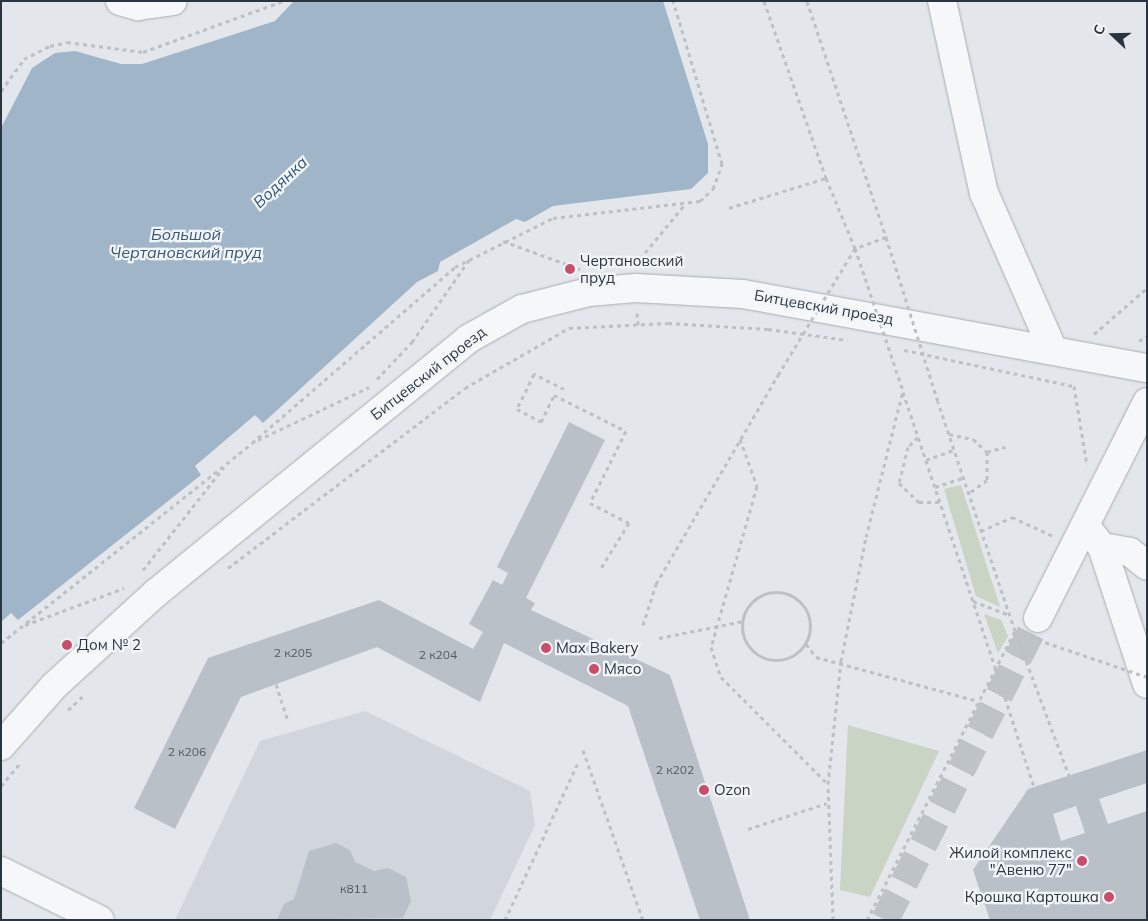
<!DOCTYPE html>
<meta charset="utf-8">
<style>
body{margin:0}
#map{position:relative;width:1148px;height:921px;overflow:hidden;background:#e3e6ea;font-family:Mulish,sans-serif}
div>[style]{position:absolute}
[style*='--x']{left:calc(var(--x)*1px);top:calc(var(--y)*1px);width:calc(var(--w)*1px);rotate:calc(var(--a)*1deg)}
.built>*{inset:0;background:#d1d5dc}
.green>*{inset:0;background:#c9d4c4}
.water>*{inset:0;background:#a0b6c8}
.building>*{inset:0;background:#bac0c7}
.minor-tunnel>*{height:28px;margin-top:-14px;transform-origin:0;background:repeating-linear-gradient(90deg,#bec3c8 0 28px,transparent 0 42px)}
.path>*{height:3px;margin-top:-1.5px;transform-origin:0;background:repeating-linear-gradient(90deg,#bcc1c5 0 4px,transparent 0 8px)}
.path>.ring{margin:-1.5px;padding:0;box-sizing:content-box;background:none;border:3px solid #bcc1c5;border-radius:50%}
.roads{filter:drop-shadow(0 0 1px #a8adb4) drop-shadow(0 0 1px #a8adb4)}
.minor>*{height:28px;margin:-14px;padding:0 14px;transform-origin:14px;border-radius:14px;background:#f5f7f9}
.path-bridge>*{height:3px;margin-top:-1.5px;transform-origin:0;background:repeating-linear-gradient(90deg,#bcc1c5 0 4px,transparent 0 8px)}
.dots>*{width:14px;height:14px;translate:-50% -50%;box-sizing:border-box;border:2px solid #f2f5f8;border-radius:50%}
span{translate:-50% -50%;white-space:nowrap;text-align:center;line-height:1.15;-webkit-text-stroke:4.5px #f2f5f8;paint-order:stroke}
.number-label{font-size:12px;color:#4f5862}
.number-label span{-webkit-text-stroke-width:0}
.poi-label{font-size:15px;color:#2b3541}
.left{translate:0 -50%;text-align:left}
.right{translate:-100% -50%;text-align:right}
.street-label{font-size:15px;color:#2b3541}
.water-label{font-size:16px;color:#375674;font-style:italic}
.frame{position:absolute;inset:0;border:2px solid #2b3541;pointer-events:none}
.north{position:absolute;left:1088px;top:10px;width:50px;height:50px;-webkit-text-stroke:4px #f2f5f8;paint-order:stroke;rotate:291deg;font-size:14px;font-weight:700;line-height:20px;text-align:center;color:#2b3541}
.north::after{content:'';display:block;margin:auto;width:18px;height:22px;background:#2b3541;clip-path:polygon(50% 0,100% 100%,50% 72%,0 100%)}
</style>
<div id="map">
<div class="built">
<i style="clip-path:polygon(365px 711px,530px 791px,535px 825px,490px 920px,175px 920px,260px 741px)"></i>
</div>
<div class="green">
<i style="clip-path:polygon(961px 485px,1000px 607px,976px 596px,944px 489px)"></i>
<i style="clip-path:polygon(984px 614px,1001px 620px,1008px 636px,998px 653px)"></i>
<i style="clip-path:polygon(848px 725px,939px 751px,870px 897px,840px 890px)"></i>
</div>
<div class="water">
<i style="clip-path:polygon(294px 1px,663px 1px,708px 144px,708px 173px,691px 189px,553px 206px,525px 222px,516px 219px,440px 262px,438px 271px,417px 282px,263px 423px,255px 415px,195px 466px,201px 475px,18px 620px,11px 613px,1px 622px,1px 128px,32px 68px,55px 53px,75px 51px,121px 64px,142px 64px,275px 21px)"></i>
</div>
<div class="building">
<i style="clip-path:polygon(569px 422px,605px 440px,526px 598px,535px 603px,531px 610px,670px 675px,750px 920px,700px 920px,628px 706px,504px 643px,480px 702px,377px 647px,241px 697px,175px 829px,134px 808px,208px 658px,379px 600px,473px 649px,483px 632px,469px 624px,493px 580px,502px 585px,508px 573px,497px 567px)"></i>
<i style="clip-path:polygon(evenodd,1147px 750px,1147px 783px,1099px 799px,1108px 824px,1147px 811px,1147px 920px,990px 920px,973px 870px,1028px 789px,1147px 750px,1076px 806px,1085px 833px,1061px 841px,1053px 814px,1076px 806px)"></i>
<i style="clip-path:polygon(336px 843px,350px 850px,355px 862px,374px 871px,388px 868px,406px 877px,411px 901px,403px 918px,277px 920px,284px 904px,294px 899px,309px 851px)"></i>
</div>
<div class="minor-tunnel">
<i style="--x:885;--y:920;--w:339;--a:-63.1"></i>
</div>
<div class="path">
<i style="--x:764;--y:1;--w:188;--a:70.7"></i>
<i style="--x:826;--y:178;--w:76;--a:67.5"></i>
<i style="--x:807;--y:1;--w:249;--a:71.5"></i>
<i style="--x:886;--y:237;--w:33;--a:160"></i>
<i style="--x:855;--y:248;--w:14;--a:120"></i>
<i style="--x:1;--y:91;--w:39;--a:-54"></i>
<i style="--x:24;--y:59;--w:29;--a:-27"></i>
<i style="--x:50;--y:46;--w:17;--a:-13"></i>
<i style="--x:67;--y:42;--w:77;--a:7.5"></i>
<i style="--x:143;--y:52;--w:149;--a:-20"></i>
<i style="--x:729;--y:208;--w:102;--a:-17.2"></i>
<i style="--x:503;--y:241;--w:82;--a:20"></i>
<i style="--x:635;--y:265;--w:80;--a:-50.6"></i>
<i style="--x:637;--y:313;--w:12;--a:85"></i>
<i style="--x:1094;--y:334;--w:70;--a:-41"></i>
<i style="--x:1139;--y:341;--w:9;--a:-32"></i>
<i style="--x:904;--y:350;--w:174;--a:12"></i>
<i style="--x:1074;--y:386;--w:80;--a:80.7"></i>
<i style="--x:377;--y:379;--w:51;--a:-46.6"></i>
<i style="--x:412;--y:342;--w:100;--a:-55.2"></i>
<i style="--x:564;--y:389;--w:34;--a:-153"></i>
<i style="--x:534;--y:374;--w:39;--a:116"></i>
<i style="--x:517;--y:409;--w:27;--a:28"></i>
<i style="--x:541;--y:422;--w:30;--a:-64"></i>
<i style="--x:554;--y:395;--w:80;--a:26.6"></i>
<i style="--x:626;--y:431;--w:80;--a:116.6"></i>
<i style="--x:590;--y:503;--w:44;--a:27.1"></i>
<i style="--x:629;--y:523;--w:53;--a:121.9"></i>
<i style="--x:903;--y:392;--w:290;--a:71.5"></i>
<i style="--x:949;--y:434;--w:25;--a:12"></i>
<i style="--x:973;--y:439;--w:19;--a:43"></i>
<i style="--x:987;--y:452;--w:28;--a:90"></i>
<i style="--x:987;--y:480;--w:22;--a:144"></i>
<i style="--x:918;--y:437;--w:14;--a:135"></i>
<i style="--x:908;--y:447;--w:37;--a:104"></i>
<i style="--x:899;--y:483;--w:28;--a:44"></i>
<i style="--x:919;--y:502;--w:21;--a:0"></i>
<i style="--x:740;--y:439;--w:50;--a:70.1"></i>
<i style="--x:757;--y:486;--w:167;--a:105.9"></i>
<i style="--x:711;--y:647;--w:32;--a:72"></i>
<i style="--x:721;--y:677;--w:151;--a:45"></i>
<i style="--x:258;--y:440;--w:123;--a:-25.5"></i>
<i style="--x:987;--y:452;--w:19;--a:-16"></i>
<i style="--x:926;--y:460;--w:30;--a:-20"></i>
<i style="--x:935;--y:487;--w:29;--a:-18"></i>
<i style="--x:981;--y:531;--w:34;--a:-24"></i>
<i style="--x:1012;--y:517;--w:45;--a:24.9"></i>
<i style="--x:228;--y:568;--w:298;--a:-37.2"></i>
<i style="--x:465;--y:388;--w:120;--a:-30"></i>
<i style="--x:569;--y:328;--w:99;--a:-2.9"></i>
<i style="--x:668;--y:323;--w:100;--a:3.4"></i>
<i style="--x:768;--y:329;--w:80;--a:7.9"></i>
<i style="--x:143;--y:570;--w:131;--a:-51.8"></i>
<i class="ring" style="left:742px;top:592px;width:65px;height:65px"></i>
<i style="--x:973;--y:601;--w:39;--a:21"></i>
<i style="--x:25;--y:625;--w:106;--a:-20.5"></i>
<i style="--x:643;--y:625;--w:43;--a:-72.4"></i>
<i style="--x:656;--y:584;--w:242;--a:-59.7"></i>
<i style="--x:659;--y:638;--w:86;--a:-11.4"></i>
<i style="--x:1;--y:643;--w:321;--a:-38.5"></i>
<i style="--x:252;--y:443;--w:269;--a:-40.9"></i>
<i style="--x:455;--y:267;--w:110;--a:-26.6"></i>
<i style="--x:553;--y:218;--w:148;--a:-6.6"></i>
<i style="--x:700;--y:201;--w:18;--a:-43"></i>
<i style="--x:713;--y:189;--w:27;--a:-70"></i>
<i style="--x:722;--y:164;--w:170;--a:-106.7"></i>
<i style="--x:806;--y:644;--w:16;--a:52"></i>
<i style="--x:816;--y:657;--w:168;--a:15.2"></i>
<i style="--x:276;--y:684;--w:36;--a:72"></i>
<i style="--x:68;--y:710;--w:21;--a:-43"></i>
<i style="--x:583;--y:750;--w:180;--a:70.6"></i>
<i style="--x:1;--y:786;--w:30;--a:-50"></i>
<i style="--x:748;--y:829;--w:83;--a:-18.2"></i>
<i style="--x:505;--y:920;--w:173;--a:-65.1"></i>
<i style="--x:833;--y:920;--w:136;--a:-92.1"></i>
<i style="--x:828;--y:784;--w:124;--a:-84"></i>
<i style="--x:841;--y:661;--w:126;--a:-78.6"></i>
<i style="--x:866;--y:537;--w:151;--a:-75.8"></i>
<i style="--x:867;--y:920;--w:325;--a:-62.9"></i>
<i style="--x:1015;--y:631;--w:242;--a:-108.6"></i>
</div>
<div class="roads">
<div class="minor">
<i style="--x:120;--y:1;--w:19;--a:16"></i>
<i style="--x:138;--y:6;--w:35;--a:-8"></i>
<i style="--x:942;--y:1;--w:197;--a:77.7"></i>
<i style="--x:984;--y:193;--w:171;--a:66.3"></i>
<i style="--x:1091;--y:533;--w:18;--a:52"></i>
<i style="--x:1102;--y:547;--w:28;--a:10"></i>
<i style="--x:1130;--y:552;--w:22;--a:39"></i>
<i style="--x:1102;--y:547;--w:144;--a:71.8"></i>
<i style="--x:1038;--y:618;--w:242;--a:-63.2"></i>
<i style="--x:1;--y:746;--w:80;--a:-48.5"></i>
<i style="--x:54;--y:686;--w:139;--a:-42.4"></i>
<i style="--x:157;--y:592;--w:401;--a:-39.1"></i>
<i style="--x:468;--y:339;--w:62;--a:-29.1"></i>
<i style="--x:522;--y:309;--w:68;--a:-14.4"></i>
<i style="--x:588;--y:292;--w:48;--a:-4.8"></i>
<i style="--x:636;--y:288;--w:107;--a:3.2"></i>
<i style="--x:743;--y:294;--w:411;--a:10.4"></i>
<i style="--x:1;--y:871;--w:110;--a:26.3"></i>
</div>
</div>
<div class="path-bridge">
<i style="--x:886;--y:237;--w:173;--a:72.5"></i>
<i style="--x:855;--y:248;--w:151;--a:71.4"></i>
<i style="--x:778;--y:375;--w:135;--a:-58.7"></i>
<i style="--x:1015;--y:631;--w:215;--a:69.5"></i>
<i style="--x:1015;--y:632;--w:139;--a:18.8"></i>
<i style="--x:995;--y:667;--w:191;--a:72"></i>
</div>
<div class="dots">
<i style="left:570px;top:269px;background:#c84f69"></i>
<i style="left:67px;top:645px;background:#c84f69"></i>
<i style="left:546px;top:648px;background:#c84f69"></i>
<i style="left:594px;top:669px;background:#c84f69"></i>
<i style="left:704px;top:790px;background:#c84f69"></i>
<i style="left:1082px;top:861px;background:#c84f69"></i>
<i style="left:1109px;top:897px;background:#c84f69"></i>
</div>
<div class="number-label">
<span style="left:293px;top:653px">2 к205</span>
<span style="left:438px;top:655px">2 к204</span>
<span style="left:187px;top:752px">2 к206</span>
<span style="left:675px;top:770px">2 к202</span>
<span style="left:354px;top:889px">к811</span>
</div>
<div class="poi-label">
<span class="left" style="left:580px;top:269px">Чертановский<br>пруд</span>
<span class="left" style="left:77px;top:645px">Дом № 2</span>
<span class="left" style="left:556px;top:648px">Max Bakery</span>
<span class="left" style="left:604px;top:669px">Мясо</span>
<span class="left" style="left:714px;top:790px">Ozon</span>
<span class="right" style="left:1072px;top:861px">Жилой комплекс<br>"Авеню 77"</span>
<span class="right" style="left:1099px;top:897px">Крошка Картошка</span>
</div>
<div class="street-label">
<span style="left:824px;top:307px;rotate:10deg">Битцевский проезд</span>
<span style="left:428px;top:373px;rotate:-38deg">Битцевский проезд</span>
</div>
<div class="water-label">
<span style="left:280px;top:182px;rotate:-43deg">Водянка</span>
<span style="left:186px;top:243px">Большой<br>Чертановский пруд</span>
</div>
<div class="frame"></div>
<div class="north">С</div>
</div>
